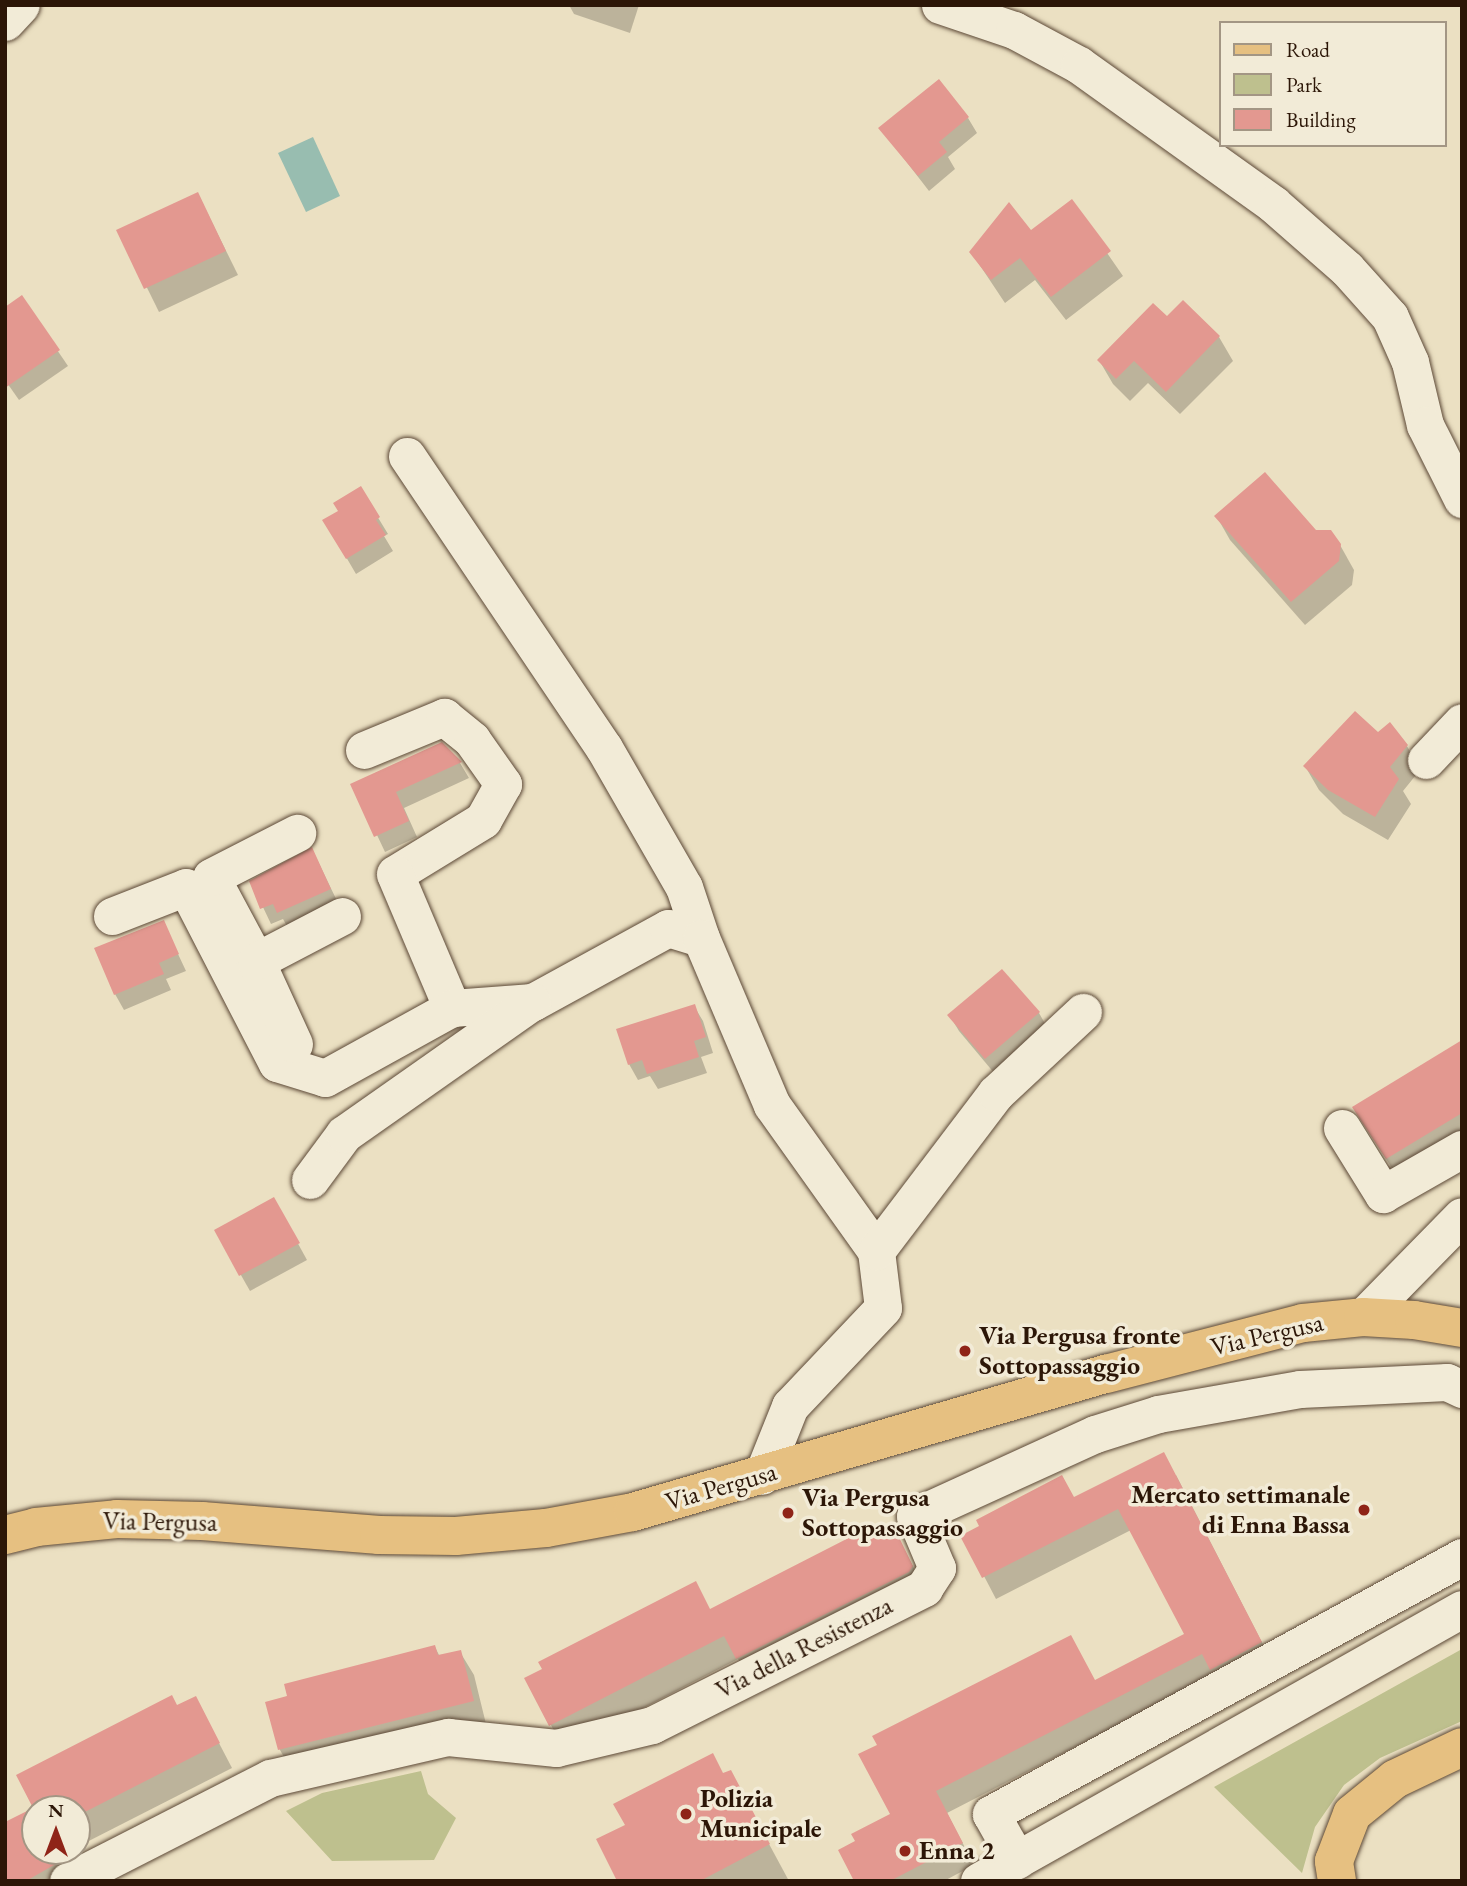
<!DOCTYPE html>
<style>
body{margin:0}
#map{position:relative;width:1467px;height:1886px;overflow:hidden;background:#ebe0c2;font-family:"EB Garamond",serif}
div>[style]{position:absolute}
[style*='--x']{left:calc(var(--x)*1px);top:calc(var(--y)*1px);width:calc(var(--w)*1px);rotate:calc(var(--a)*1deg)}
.green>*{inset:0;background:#bec08e}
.water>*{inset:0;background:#98bdb0}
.shadow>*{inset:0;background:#0003}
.building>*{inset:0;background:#e39890}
.roads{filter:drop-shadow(0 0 2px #5c4836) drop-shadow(0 0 2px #5c4836)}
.minor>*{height:37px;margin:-18.5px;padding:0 18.5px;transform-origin:18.5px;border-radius:18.5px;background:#f2ebd7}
.major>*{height:38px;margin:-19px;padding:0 19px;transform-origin:19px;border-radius:19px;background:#e6c081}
.dots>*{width:19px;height:19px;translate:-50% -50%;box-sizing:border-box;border:4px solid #f2ebd7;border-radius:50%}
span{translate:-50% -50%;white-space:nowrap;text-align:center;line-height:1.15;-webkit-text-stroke:7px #f2ebd7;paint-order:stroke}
.street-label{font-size:26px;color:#2c1607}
.poi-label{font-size:26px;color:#2c1607;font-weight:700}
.left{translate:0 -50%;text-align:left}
.right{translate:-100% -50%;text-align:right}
.frame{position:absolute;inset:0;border:7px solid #2c1607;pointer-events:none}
.legend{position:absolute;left:1219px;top:21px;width:228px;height:126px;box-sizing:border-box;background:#f2ebd7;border:2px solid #a39684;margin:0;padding:9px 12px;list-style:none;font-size:21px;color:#2c1607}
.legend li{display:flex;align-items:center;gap:14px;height:35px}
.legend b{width:35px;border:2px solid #a39684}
.north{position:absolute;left:21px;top:1795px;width:70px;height:70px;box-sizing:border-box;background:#f2ebd7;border:2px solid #a39684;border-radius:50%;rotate:0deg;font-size:19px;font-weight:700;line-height:28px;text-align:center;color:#2c1607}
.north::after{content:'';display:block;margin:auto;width:24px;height:32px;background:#8f2418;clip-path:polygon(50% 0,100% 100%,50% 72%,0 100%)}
</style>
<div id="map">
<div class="green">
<i style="clip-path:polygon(1462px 1649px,1462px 1721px,1380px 1758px,1344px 1785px,1315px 1827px,1302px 1873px,1214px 1787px)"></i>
<i style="clip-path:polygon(421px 1771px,428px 1794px,456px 1818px,434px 1860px,332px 1861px,286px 1811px,322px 1793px)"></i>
</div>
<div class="water">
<i style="clip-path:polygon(313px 137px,340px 196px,306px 212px,278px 153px)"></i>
</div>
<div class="shadow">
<i style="clip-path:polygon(569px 5px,639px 5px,630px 33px,574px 14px)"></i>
<i style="clip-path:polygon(968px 118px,977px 133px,948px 157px,955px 169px,929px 191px,881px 129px)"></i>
<i style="clip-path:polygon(198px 194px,238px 275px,159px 312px,119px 231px)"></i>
<i style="clip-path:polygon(1071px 201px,1123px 276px,1066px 320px,1035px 280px,1005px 303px,971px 252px,1030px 232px)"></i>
<i style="clip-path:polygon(21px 297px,68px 366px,19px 400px,5px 380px)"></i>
<i style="clip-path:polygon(1167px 318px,1219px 337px,1233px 361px,1180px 414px,1148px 383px,1130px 401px,1113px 384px,1099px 360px)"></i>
<i style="clip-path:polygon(360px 488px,388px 534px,384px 536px,393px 551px,356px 574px,325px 521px,340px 512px)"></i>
<i style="clip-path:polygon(1217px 517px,1315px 532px,1340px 545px,1354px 570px,1352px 585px,1305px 625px,1230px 540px)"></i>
<i style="clip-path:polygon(1378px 734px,1407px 746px,1420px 770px,1403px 791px,1411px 804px,1388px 840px,1343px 814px,1319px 790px,1305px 766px)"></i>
<i style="clip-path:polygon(441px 744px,460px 763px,469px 778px,404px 808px,417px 837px,385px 852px,353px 784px)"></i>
<i style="clip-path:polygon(312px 849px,339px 905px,288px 928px,283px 919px,271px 924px,251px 882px)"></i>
<i style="clip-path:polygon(163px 922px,186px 971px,166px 979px,171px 990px,124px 1010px,115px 994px)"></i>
<i style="clip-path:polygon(1002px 971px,1039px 1013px,1048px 1029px,995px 1074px,959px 1031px,950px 1016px)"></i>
<i style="clip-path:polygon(694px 1006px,703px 1021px,713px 1053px,701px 1057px,707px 1073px,658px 1089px,650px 1076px,638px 1080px,629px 1064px)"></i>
<i style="clip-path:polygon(1462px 1049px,1462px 1145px,1401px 1182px,1368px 1131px)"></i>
<i style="clip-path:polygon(274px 1200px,307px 1260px,250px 1291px,216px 1231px)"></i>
<i style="clip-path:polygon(1176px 1475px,1273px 1664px,1215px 1675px,947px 1813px,974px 1865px,944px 1881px,856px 1881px,858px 1842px,892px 1815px,1095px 1682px,1186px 1635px,1131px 1530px,996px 1599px,963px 1536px,1074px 1499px)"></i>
<i style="clip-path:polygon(893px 1529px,926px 1591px,751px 1682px,738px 1659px,564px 1749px,526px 1679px,544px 1670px,711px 1611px)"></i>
<i style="clip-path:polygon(435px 1647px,440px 1657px,460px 1652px,474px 1675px,486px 1724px,293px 1773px,280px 1750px,268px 1703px)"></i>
<i style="clip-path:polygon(177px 1707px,208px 1722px,232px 1768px,77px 1847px,77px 1809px)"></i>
<i style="clip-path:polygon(730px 1772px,789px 1881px,619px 1881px)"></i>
<i style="clip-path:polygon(35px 1809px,35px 1851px,68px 1851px,58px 1856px,70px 1881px,5px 1881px)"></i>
</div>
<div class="building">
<i style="clip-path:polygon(939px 79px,969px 117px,939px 142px,947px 152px,918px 176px,878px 128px)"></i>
<i style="clip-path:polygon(198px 192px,226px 251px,144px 289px,116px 230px)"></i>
<i style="clip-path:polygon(1072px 199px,1111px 251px,1051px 297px,1020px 258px,991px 280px,969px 252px,1009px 202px,1031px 230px)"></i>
<i style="clip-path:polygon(22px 295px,60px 350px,5px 388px,5px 307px)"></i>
<i style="clip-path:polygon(1183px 300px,1220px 336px,1166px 392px,1134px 361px,1116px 379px,1097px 360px,1153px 303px,1167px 316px)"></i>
<i style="clip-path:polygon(1265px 472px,1316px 530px,1331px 530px,1341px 544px,1339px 561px,1291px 602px,1214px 516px)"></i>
<i style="clip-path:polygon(361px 486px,380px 517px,376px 520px,386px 535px,346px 559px,322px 520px,338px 511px,333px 503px)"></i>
<i style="clip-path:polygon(1355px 711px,1378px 732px,1390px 722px,1408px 745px,1390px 767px,1399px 779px,1375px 817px,1328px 790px,1303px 766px)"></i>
<i style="clip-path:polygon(442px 742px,462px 762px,396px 792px,409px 821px,374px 837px,350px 784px)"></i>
<i style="clip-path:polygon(312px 847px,331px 889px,277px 913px,273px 904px,260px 909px,249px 881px)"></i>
<i style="clip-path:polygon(164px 920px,179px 954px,159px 963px,164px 974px,114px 995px,94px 948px)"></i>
<i style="clip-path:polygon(1002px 969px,1040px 1012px,985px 1059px,947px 1015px)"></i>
<i style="clip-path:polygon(695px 1004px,706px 1037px,694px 1041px,699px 1057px,647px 1074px,642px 1060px,628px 1065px,616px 1029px)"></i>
<i style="clip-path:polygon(1462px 1040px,1462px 1113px,1386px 1159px,1352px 1107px)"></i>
<i style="clip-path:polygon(274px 1197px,300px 1243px,239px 1276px,214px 1230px)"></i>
<i style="clip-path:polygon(1164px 1452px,1262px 1642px,1210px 1670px,1202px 1654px,936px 1791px,963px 1843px,890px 1881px,854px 1881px,838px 1850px,855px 1841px,851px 1834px,890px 1814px,858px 1754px,877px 1745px,872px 1736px,1071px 1635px,1095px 1680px,1184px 1634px,1118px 1509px,982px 1578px,960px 1536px,979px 1526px,976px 1520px,1062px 1475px,1074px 1497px)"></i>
<i style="clip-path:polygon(894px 1527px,913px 1566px,909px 1572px,736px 1659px,724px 1636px,549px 1726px,524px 1678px,542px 1669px,538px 1662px,696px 1581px,710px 1609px,868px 1528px,873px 1537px)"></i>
<i style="clip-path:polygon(435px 1645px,438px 1655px,461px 1650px,474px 1701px,278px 1750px,265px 1702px,287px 1696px,284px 1684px)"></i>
<i style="clip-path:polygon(172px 1695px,177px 1705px,196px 1696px,220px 1743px,77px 1816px,77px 1809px,35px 1809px,35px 1851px,55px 1851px,61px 1861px,26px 1881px,5px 1881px,5px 1822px,33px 1808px,16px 1775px)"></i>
<i style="clip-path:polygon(713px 1753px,723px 1773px,731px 1770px,770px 1844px,700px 1881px,617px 1881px,596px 1839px,625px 1825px,613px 1804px)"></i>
</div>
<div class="roads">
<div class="minor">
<i style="--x:940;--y:5;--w:78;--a:18.7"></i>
<i style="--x:1014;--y:30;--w:74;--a:28.3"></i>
<i style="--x:1079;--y:65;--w:239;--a:35.6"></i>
<i style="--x:1273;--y:204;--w:98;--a:41.3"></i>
<i style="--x:1347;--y:269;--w:64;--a:48.1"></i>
<i style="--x:1390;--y:317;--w:49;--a:66"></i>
<i style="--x:1410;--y:362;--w:65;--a:76.6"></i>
<i style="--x:1425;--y:425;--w:83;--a:63.4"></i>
<i style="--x:5;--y:22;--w:23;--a:-47"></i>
<i style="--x:407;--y:456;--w:352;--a:56"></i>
<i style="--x:604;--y:748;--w:160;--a:60.1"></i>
<i style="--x:684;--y:887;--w:54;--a:71.6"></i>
<i style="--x:364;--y:750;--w:87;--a:-22.4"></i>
<i style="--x:444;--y:717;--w:36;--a:39"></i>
<i style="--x:472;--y:740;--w:54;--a:54.8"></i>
<i style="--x:503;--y:784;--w:41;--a:119.1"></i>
<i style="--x:483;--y:820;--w:103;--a:148.5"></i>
<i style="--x:395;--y:874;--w:146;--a:67"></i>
<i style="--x:1426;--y:760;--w:52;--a:-46.5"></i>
<i style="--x:112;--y:916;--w:79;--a:-21.4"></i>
<i style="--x:186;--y:887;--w:198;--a:62.7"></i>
<i style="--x:277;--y:1063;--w:50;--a:17.4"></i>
<i style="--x:325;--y:1078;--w:145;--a:-28.9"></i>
<i style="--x:452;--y:1008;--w:81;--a:-4.2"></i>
<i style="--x:533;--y:1002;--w:154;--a:-28.7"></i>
<i style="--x:668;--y:928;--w:34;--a:17"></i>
<i style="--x:701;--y:938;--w:181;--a:67"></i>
<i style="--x:772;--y:1105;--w:179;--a:54.5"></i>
<i style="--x:876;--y:1251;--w:57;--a:83"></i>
<i style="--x:883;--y:1308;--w:135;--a:133.5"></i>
<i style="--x:790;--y:1406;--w:75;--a:111.8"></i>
<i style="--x:256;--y:961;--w:95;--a:-118.2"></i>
<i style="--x:211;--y:877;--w:97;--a:-27.1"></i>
<i style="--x:294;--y:1044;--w:91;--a:-114.6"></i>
<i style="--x:256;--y:961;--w:97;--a:-27.6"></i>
<i style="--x:1342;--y:1128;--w:78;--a:58.2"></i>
<i style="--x:1383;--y:1194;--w:91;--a:-29.7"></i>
<i style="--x:310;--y:1180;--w:57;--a:-53.5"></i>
<i style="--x:344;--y:1134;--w:230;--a:-35.1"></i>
<i style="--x:876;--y:1251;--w:198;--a:-52.8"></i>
<i style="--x:996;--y:1093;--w:119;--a:-43"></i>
<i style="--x:1363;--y:1317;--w:141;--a:-45.6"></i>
<i style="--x:1017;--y:1860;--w:53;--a:-119.5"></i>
<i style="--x:991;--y:1814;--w:537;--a:-28.62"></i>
<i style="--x:68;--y:1881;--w:227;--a:-27"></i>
<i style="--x:270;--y:1778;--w:183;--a:-13"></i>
<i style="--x:448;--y:1737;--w:109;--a:5.8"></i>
<i style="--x:556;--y:1748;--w:99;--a:-13.5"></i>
<i style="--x:652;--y:1725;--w:305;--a:-26.7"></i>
<i style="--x:924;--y:1588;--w:24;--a:-57"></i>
<i style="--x:937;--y:1568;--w:56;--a:-112.9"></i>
<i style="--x:915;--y:1516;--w:198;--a:-24.5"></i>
<i style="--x:1095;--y:1434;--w:66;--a:-17.6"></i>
<i style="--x:1158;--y:1414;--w:144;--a:-10"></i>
<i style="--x:1300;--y:1389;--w:147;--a:-2.7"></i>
<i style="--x:1447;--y:1382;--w:17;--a:25"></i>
<i style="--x:979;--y:1881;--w:554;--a:-29.39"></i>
</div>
<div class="major">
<i style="--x:5;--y:1535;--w:32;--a:-14"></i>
<i style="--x:36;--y:1527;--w:81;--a:-5.6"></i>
<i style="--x:117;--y:1519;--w:85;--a:1.3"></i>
<i style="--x:202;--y:1521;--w:178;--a:4.5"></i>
<i style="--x:379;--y:1535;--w:77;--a:0.7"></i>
<i style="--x:456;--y:1536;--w:90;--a:-5.1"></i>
<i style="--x:546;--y:1528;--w:88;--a:-10.4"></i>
<i style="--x:633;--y:1512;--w:493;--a:-16.3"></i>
<i style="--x:1106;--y:1374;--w:203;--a:-14.5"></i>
<i style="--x:1303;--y:1323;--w:60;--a:-5.7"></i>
<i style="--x:1363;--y:1317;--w:51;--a:3.4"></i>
<i style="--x:1414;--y:1320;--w:49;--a:9.5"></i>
<i style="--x:1337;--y:1881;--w:20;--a:-99"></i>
<i style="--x:1334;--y:1861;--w:50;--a:-69"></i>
<i style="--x:1352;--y:1814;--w:55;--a:-39.1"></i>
<i style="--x:1395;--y:1779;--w:74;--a:-25.5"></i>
</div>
</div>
<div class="dots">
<i style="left:965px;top:1351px;background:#8f2418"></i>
<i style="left:1364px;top:1510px;background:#8f2418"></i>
<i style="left:788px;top:1513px;background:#8f2418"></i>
<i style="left:686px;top:1814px;background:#8f2418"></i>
<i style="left:905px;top:1851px;background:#8f2418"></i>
</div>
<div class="street-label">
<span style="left:1267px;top:1335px;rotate:-13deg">Via Pergusa</span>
<span style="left:721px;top:1487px;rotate:-16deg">Via Pergusa</span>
<span style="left:160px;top:1522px;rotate:1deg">Via Pergusa</span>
<span style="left:804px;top:1648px;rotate:-27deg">Via della Resistenza</span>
</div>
<div class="poi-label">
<span class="left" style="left:979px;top:1351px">Via Pergusa fronte<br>Sottopassaggio</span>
<span class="right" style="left:1350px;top:1510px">Mercato settimanale<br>di Enna Bassa</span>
<span class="left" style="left:802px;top:1513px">Via Pergusa<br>Sottopassaggio</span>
<span class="left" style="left:700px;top:1814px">Polizia<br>Municipale</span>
<span class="left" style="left:919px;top:1851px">Enna 2</span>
</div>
<div class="frame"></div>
<ul class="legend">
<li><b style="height:9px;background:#e6c081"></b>Road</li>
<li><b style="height:19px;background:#bec08e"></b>Park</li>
<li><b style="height:19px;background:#e39890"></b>Building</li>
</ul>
<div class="north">N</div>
</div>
